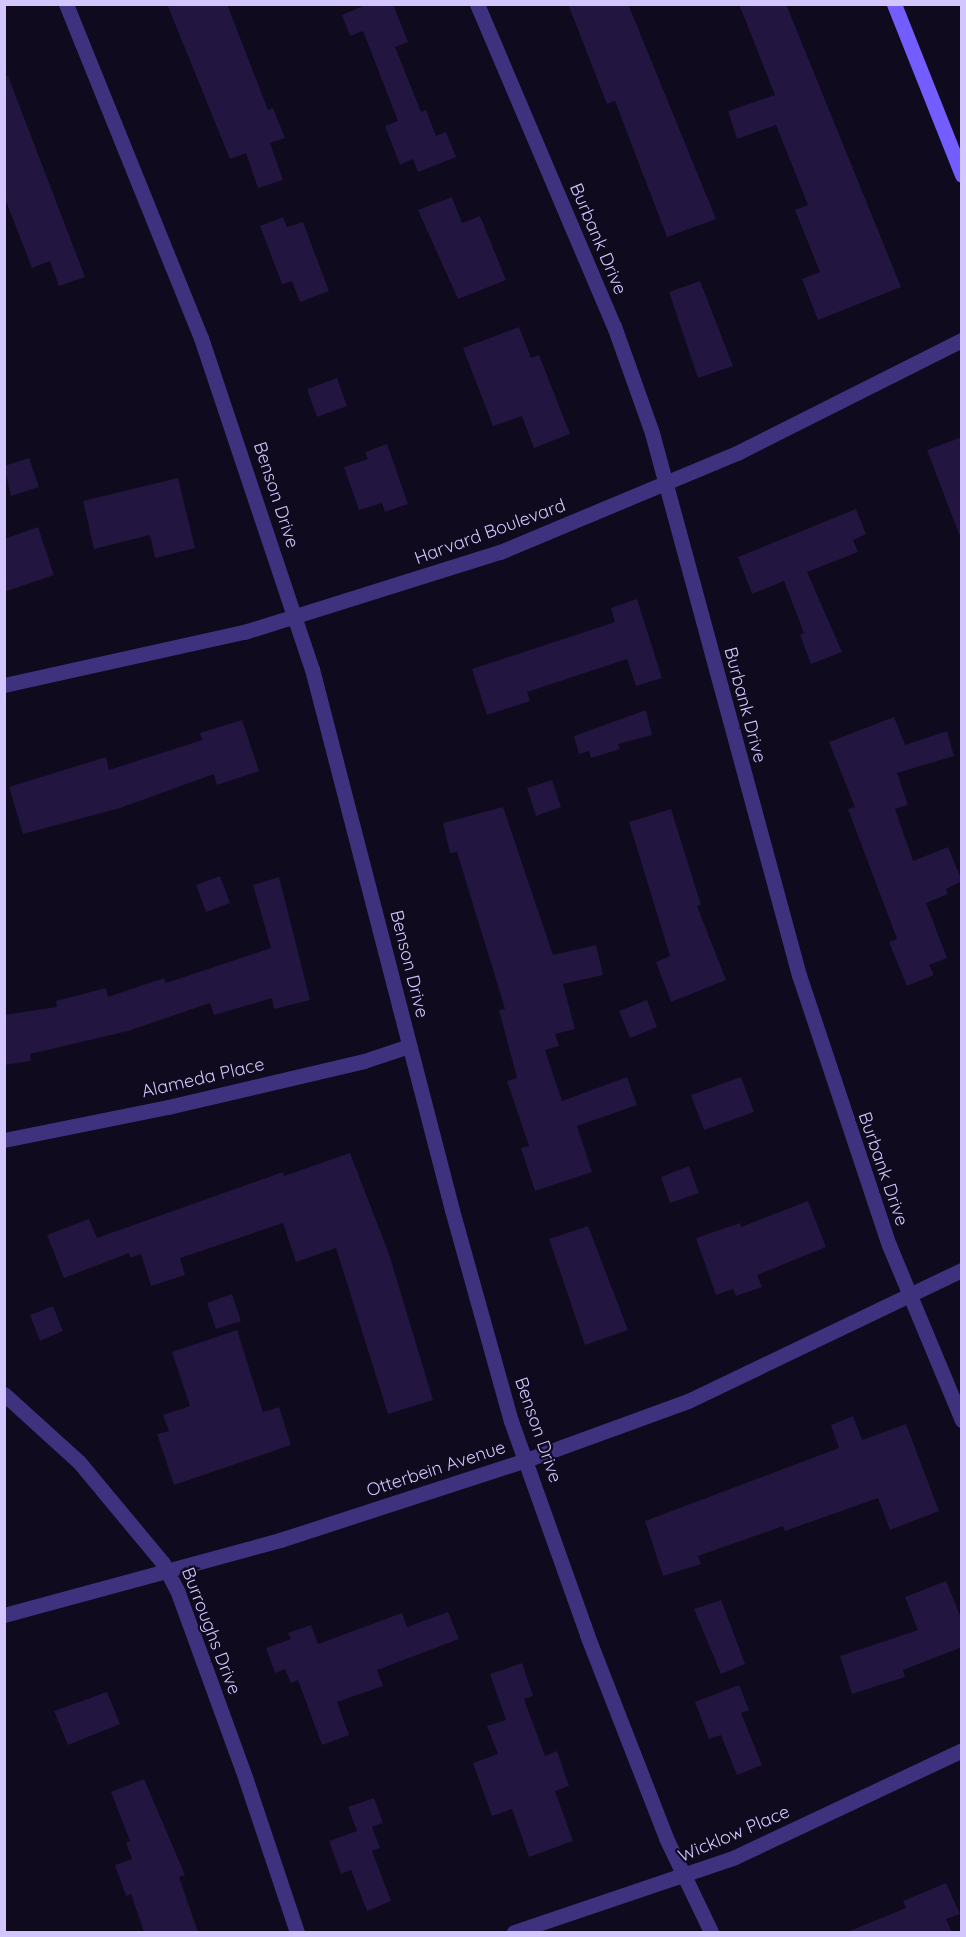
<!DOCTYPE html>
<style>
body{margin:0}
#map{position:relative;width:966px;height:1937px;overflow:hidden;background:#0f0a1d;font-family:Quicksand,sans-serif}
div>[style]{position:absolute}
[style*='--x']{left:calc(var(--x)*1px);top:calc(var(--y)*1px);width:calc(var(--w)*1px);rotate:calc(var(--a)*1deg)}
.building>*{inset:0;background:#22153f}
.minor>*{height:15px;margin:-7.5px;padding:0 7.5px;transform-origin:7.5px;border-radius:7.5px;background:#3e327f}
.secondary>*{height:15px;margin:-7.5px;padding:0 7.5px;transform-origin:7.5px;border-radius:7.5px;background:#745dff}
span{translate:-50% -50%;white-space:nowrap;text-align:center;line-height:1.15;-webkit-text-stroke:4.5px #0f0a1d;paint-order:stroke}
.street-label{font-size:18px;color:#d3c6ff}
.frame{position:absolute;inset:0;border:6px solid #d3c6ff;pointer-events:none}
</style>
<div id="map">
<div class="building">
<i style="clip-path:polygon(167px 4px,227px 4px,268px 110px,273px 108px,285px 138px,270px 143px,283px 180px,258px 188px,246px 153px,230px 159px)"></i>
<i style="clip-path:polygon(368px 4px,393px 4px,408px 42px,395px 47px,421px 112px,426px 110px,436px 136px,446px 132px,456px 157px,418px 172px,413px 159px,400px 165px,385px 126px,398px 121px,363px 31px,350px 36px,342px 15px)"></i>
<i style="clip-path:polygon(568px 4px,628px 4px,716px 219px,667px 237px,615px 101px,607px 104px)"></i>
<i style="clip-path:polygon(739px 4px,786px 4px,901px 287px,818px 320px,802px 279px,820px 272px,795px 210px,808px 205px,776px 125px,737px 139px,728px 111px,775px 95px)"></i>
<i style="clip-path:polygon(8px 76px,85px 277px,59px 286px,50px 261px,32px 268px,4px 196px,4px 77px)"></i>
<i style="clip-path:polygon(452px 197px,462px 223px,480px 216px,506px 280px,458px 299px,418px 210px)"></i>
<i style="clip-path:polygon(283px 217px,287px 227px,303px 222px,329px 291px,300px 302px,292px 281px,282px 284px,260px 226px)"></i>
<i style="clip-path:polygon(700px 281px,733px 366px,698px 378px,669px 292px)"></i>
<i style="clip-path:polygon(519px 327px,531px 358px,539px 355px,570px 434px,534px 448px,522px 416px,493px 426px,463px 348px)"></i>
<i style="clip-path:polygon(337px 378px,347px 406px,317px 417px,307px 389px)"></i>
<i style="clip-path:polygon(962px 437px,962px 534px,959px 534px,927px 450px)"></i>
<i style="clip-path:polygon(387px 444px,408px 504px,385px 512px,382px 503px,359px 510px,344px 467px,368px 459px,365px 452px)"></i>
<i style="clip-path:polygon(29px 458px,39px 487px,11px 496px,4px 466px)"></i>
<i style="clip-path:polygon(178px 478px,195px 548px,155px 558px,150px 535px,94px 549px,83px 501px)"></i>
<i style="clip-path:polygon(856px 509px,866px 534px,853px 540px,858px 552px,807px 572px,842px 652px,811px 664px,800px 635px,804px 633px,784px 581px,752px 594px,738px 557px)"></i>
<i style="clip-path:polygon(38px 527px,54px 575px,4px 592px,4px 539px)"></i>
<i style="clip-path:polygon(637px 599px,662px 678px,636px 686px,627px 659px,527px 692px,530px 701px,487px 715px,472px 669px,615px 622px,611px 608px)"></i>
<i style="clip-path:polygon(646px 710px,652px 735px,618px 744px,620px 749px,591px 758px,589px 751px,579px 754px,574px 736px)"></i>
<i style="clip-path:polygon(894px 717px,905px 745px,947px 731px,954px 756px,897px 773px,908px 805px,895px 809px,913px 861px,948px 847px,962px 881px,946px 889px,948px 894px,926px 903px,947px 958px,929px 965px,934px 975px,907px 986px,889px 942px,897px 939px,848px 809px,855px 807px,829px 742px)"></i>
<i style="clip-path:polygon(242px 720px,259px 771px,217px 785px,214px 774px,120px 808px,23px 834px,9px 787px,106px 757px,109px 770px,202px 740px,200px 733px)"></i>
<i style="clip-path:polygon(552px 780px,561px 807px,536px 816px,527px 788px)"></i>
<i style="clip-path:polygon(503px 807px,553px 955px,596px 945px,603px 975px,563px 984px,575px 1029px,555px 1034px,559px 1046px,545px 1050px,562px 1101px,627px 1077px,637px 1105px,577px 1126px,592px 1172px,535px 1191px,521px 1148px,529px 1146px,507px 1081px,517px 1078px,499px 1010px,505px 1009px,457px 852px,450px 853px,443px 823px)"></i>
<i style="clip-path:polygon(671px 809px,701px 905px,697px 906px,726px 980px,671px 1002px,656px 962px,670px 956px,629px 822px)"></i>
<i style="clip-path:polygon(220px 876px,230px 903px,206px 912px,196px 885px)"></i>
<i style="clip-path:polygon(279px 877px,310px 1000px,274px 1009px,272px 998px,214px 1015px,210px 1003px,128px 1031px,30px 1054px,31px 1061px,4px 1065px,4px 1015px,57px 1007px,56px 1001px,106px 988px,108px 997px,164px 978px,166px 983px,271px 948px,253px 885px)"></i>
<i style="clip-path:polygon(647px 1000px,657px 1027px,630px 1038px,619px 1011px)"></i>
<i style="clip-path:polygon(741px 1077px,754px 1112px,704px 1130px,691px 1095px)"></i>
<i style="clip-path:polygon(350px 1153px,389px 1254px,433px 1400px,388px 1414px,336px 1248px,296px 1262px,283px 1223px,180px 1258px,185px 1275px,151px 1286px,141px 1254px,130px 1258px,129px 1253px,64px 1278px,47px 1235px,89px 1219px,97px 1238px,283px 1172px,284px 1176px)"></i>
<i style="clip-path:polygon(689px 1166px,699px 1193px,670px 1203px,661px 1177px)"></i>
<i style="clip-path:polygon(808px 1201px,826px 1247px,757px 1275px,762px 1287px,736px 1296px,733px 1289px,716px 1295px,696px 1238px,740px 1223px,741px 1227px)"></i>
<i style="clip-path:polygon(588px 1226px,628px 1330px,585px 1345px,549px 1239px)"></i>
<i style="clip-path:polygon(232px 1294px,241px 1321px,216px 1329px,207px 1303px)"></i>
<i style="clip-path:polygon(53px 1306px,63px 1331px,40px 1341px,30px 1315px)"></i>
<i style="clip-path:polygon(237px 1330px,263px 1412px,279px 1407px,291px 1445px,174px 1485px,157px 1434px,169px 1431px,163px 1415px,190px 1406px,172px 1352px)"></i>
<i style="clip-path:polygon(853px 1416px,862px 1440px,906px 1424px,939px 1511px,890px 1530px,878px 1498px,785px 1531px,783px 1526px,698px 1556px,701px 1564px,663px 1576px,645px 1521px,839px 1448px,831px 1425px)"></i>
<i style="clip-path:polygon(946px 1581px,962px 1620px,962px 1647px,903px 1670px,905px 1677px,852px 1694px,840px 1656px,918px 1630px,905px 1597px)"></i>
<i style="clip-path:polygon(721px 1600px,745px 1664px,721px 1674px,694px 1609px)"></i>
<i style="clip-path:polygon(448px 1612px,459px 1639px,377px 1670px,383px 1686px,337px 1702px,349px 1735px,322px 1745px,298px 1680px,291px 1683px,285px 1669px,275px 1673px,266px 1648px,291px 1639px,288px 1633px,311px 1625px,318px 1644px,402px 1613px,407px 1627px)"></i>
<i style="clip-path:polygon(522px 1663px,533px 1696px,524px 1699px,545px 1756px,557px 1751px,569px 1786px,555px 1791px,573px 1841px,529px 1857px,512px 1809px,492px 1816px,473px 1763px,498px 1754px,487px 1726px,506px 1720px,490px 1674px)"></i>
<i style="clip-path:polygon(739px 1685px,749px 1710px,741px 1713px,762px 1765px,737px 1775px,721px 1735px,709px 1739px,695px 1702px)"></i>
<i style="clip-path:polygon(107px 1692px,120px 1724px,68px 1745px,54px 1711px)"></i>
<i style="clip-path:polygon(144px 1779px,185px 1875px,179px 1877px,198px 1932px,144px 1932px,131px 1894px,126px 1896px,115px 1865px,132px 1859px,126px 1843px,130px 1841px,111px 1792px)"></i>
<i style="clip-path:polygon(374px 1798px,383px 1823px,372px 1827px,380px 1848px,372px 1851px,391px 1901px,367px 1911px,351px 1870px,341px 1874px,329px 1841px,357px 1831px,348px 1807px)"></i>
<i style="clip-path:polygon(946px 1883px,960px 1914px,946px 1919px,952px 1932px,847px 1932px,906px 1908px,903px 1901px)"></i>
</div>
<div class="minor">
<i style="--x:66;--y:4;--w:360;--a:68"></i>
<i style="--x:201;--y:338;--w:349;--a:71.5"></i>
<i style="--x:312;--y:669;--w:559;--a:75.49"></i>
<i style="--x:452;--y:1210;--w:219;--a:74.4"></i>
<i style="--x:511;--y:1421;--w:227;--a:70.4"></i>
<i style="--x:587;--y:1635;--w:218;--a:68.7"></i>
<i style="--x:666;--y:1838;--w:104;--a:64.4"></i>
<i style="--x:477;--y:4;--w:350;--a:67"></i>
<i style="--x:614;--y:326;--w:114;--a:70.4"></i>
<i style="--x:652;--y:433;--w:562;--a:74.83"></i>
<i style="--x:799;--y:975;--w:285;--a:71.6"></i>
<i style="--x:889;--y:1245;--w:190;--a:67.4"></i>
<i style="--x:4;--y:685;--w:246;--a:-12.5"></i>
<i style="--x:244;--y:632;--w:268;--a:-17.4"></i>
<i style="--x:500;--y:552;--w:257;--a:-22.7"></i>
<i style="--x:737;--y:453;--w:252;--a:-26.7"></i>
<i style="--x:4;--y:1140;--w:167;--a:-11.4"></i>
<i style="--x:168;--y:1107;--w:201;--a:-13.2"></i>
<i style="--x:364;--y:1061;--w:47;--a:-18.4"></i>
<i style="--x:4;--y:1394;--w:101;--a:42.2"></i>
<i style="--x:79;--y:1462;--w:131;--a:50.3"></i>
<i style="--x:163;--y:1563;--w:30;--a:63"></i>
<i style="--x:177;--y:1590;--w:202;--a:70"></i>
<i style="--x:246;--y:1780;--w:160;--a:71.5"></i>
<i style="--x:4;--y:1615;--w:286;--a:-15.2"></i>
<i style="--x:280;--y:1540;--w:259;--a:-18"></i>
<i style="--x:526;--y:1460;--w:172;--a:-20"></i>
<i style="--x:688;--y:1401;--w:304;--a:-25.6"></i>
<i style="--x:514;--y:1932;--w:233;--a:-18.7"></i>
<i style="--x:735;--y:1857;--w:251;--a:-25.2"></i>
</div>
<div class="secondary">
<i style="--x:894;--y:4;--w:184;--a:68.3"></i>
</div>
<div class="street-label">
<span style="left:598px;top:239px;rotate:67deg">Burbank Drive</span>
<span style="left:276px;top:495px;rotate:72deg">Benson Drive</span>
<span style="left:490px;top:532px;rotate:-20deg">Harvard Boulevard</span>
<span style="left:745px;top:705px;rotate:75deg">Burbank Drive</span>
<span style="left:409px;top:964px;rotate:76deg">Benson Drive</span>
<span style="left:203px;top:1078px;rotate:-13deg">Alameda Place</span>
<span style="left:883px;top:1169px;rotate:71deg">Burbank Drive</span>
<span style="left:538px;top:1430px;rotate:71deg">Benson Drive</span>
<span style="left:436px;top:1469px;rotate:-18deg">Otterbein Avenue</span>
<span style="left:211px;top:1631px;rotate:69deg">Burroughs Drive</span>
<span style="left:734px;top:1834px;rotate:-23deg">Wicklow Place</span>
</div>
<div class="frame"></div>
</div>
